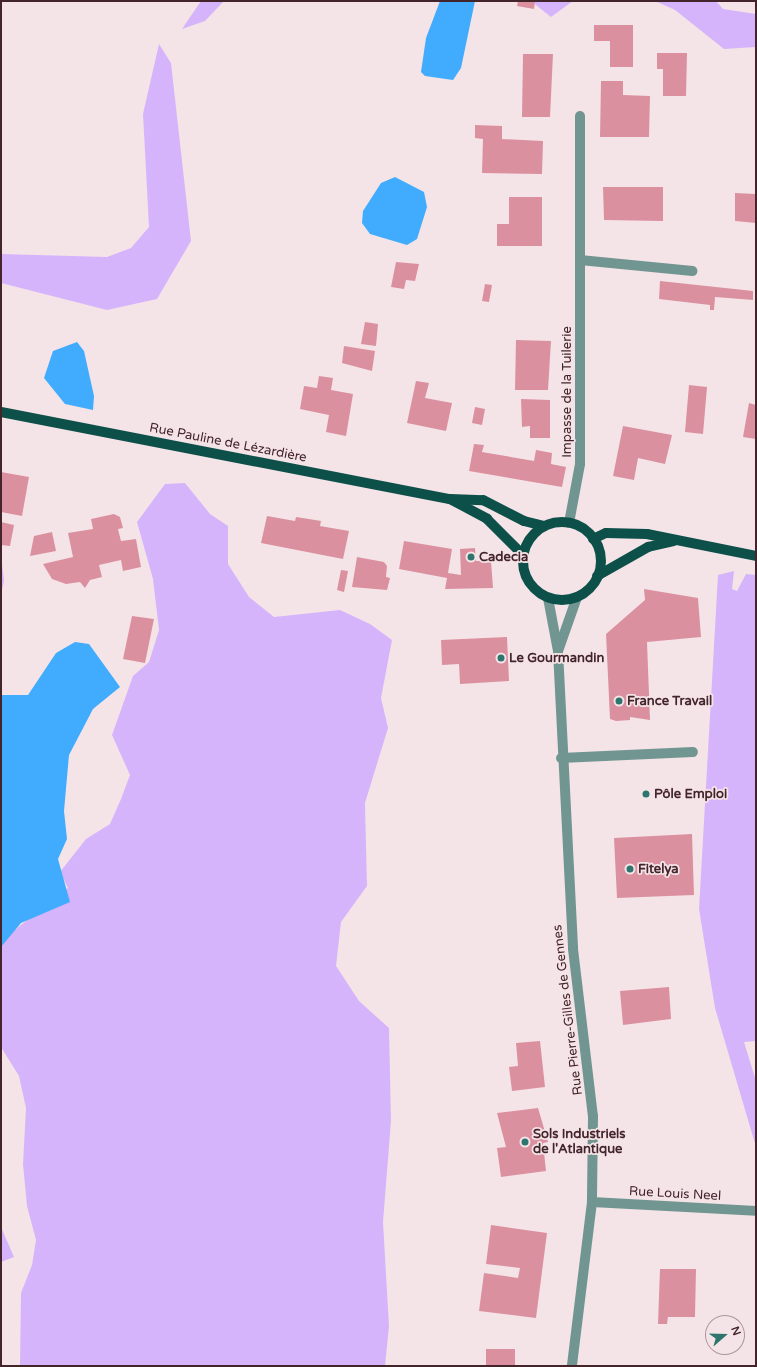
<!DOCTYPE html>
<meta charset="utf-8">
<style>
body{margin:0}
#map{position:relative;width:757px;height:1367px;overflow:hidden;background:#f5e4e7;font-family:"Varela Round",sans-serif}
div>[style]{position:absolute}
[style*='--x']{left:calc(var(--x)*1px);top:calc(var(--y)*1px);width:calc(var(--w)*1px);rotate:calc(var(--a)*1deg)}
.green>*{inset:0;background:#d5b4fc}
.water>*{inset:0;background:#41acfe}
.building>*{inset:0;background:#db90a0}
.minor>*{height:10px;margin:-5px;padding:0 5px;transform-origin:5px;border-radius:5px;background:#719691}
.major>*{height:10px;margin:-5px;padding:0 5px;transform-origin:5px;border-radius:5px;background:#0d4f49}
.major>.ring{margin:-5px;padding:0;box-sizing:content-box;background:none;border:10px solid #0d4f49;border-radius:50%}
.dots>*{width:11px;height:11px;translate:-50% -50%;box-sizing:border-box;border:2px solid #f5e4e7;border-radius:50%}
span{translate:-50% -50%;white-space:nowrap;text-align:center;line-height:1.15;-webkit-text-stroke:3.5px #f5e4e7;paint-order:stroke}
.street-label{font-size:13px;color:#43242b}
.poi-label{font-size:13px;color:#43242b;font-weight:700}
.left{translate:0 -50%;text-align:left}
.frame{position:absolute;inset:0;border:2px solid #43242b;pointer-events:none}
.north{position:absolute;left:705px;top:1315px;width:40px;height:40px;box-sizing:border-box;background:#f5e4e7;border:1px solid #ae979c;border-radius:50%;rotate:70deg;font-size:11px;font-weight:700;line-height:16px;text-align:center;color:#43242b}
.north::after{content:'';display:block;margin:auto;width:14px;height:18px;background:#2e756e;clip-path:polygon(50% 0,100% 100%,50% 72%,0 100%)}
</style>
<div id="map">
<div class="green">
<i style="clip-path:polygon(201px 1px,224px 1px,205px 21px,182px 29px)"></i>
<i style="clip-path:polygon(531px 1px,573px 1px,551px 17px)"></i>
<i style="clip-path:polygon(655px 1px,716px 1px,723px 9px,756px 14px,756px 47px,724px 49px,675px 10px)"></i>
<i style="clip-path:polygon(159px 44px,171px 63px,191px 241px,157px 299px,107px 310px,1px 283px,1px 254px,107px 257px,131px 248px,149px 227px,143px 114px)"></i>
<i style="clip-path:polygon(185px 483px,210px 514px,228px 526px,228px 564px,249px 597px,274px 617px,340px 610px,370px 624px,392px 640px,381px 698px,388px 728px,365px 803px,367px 886px,341px 922px,336px 966px,359px 1001px,389px 1028px,391px 1121px,383px 1222px,389px 1326px,385px 1366px,20px 1366px,21px 1293px,32px 1265px,36px 1240px,27px 1206px,23px 1164px,26px 1108px,19px 1076px,1px 1047px,1px 947px,7px 936px,68px 888px,60px 872px,86px 839px,110px 824px,121px 799px,130px 775px,112px 735px,133px 676px,149px 662px,159px 630px,153px 579px,137px 522px,165px 484px)"></i>
<i style="clip-path:polygon(1px 556px,4px 581px,1px 594px)"></i>
<i style="clip-path:polygon(734px 571px,732px 589px,737px 591px,746px 574px,756px 575px,756px 1041px,744px 1042px,756px 1081px,756px 1147px,715px 1008px,699px 909px,718px 575px)"></i>
<i style="clip-path:polygon(1px 1227px,14px 1257px,1px 1262px)"></i>
</div>
<div class="water">
<i style="clip-path:polygon(440px 1px,475px 1px,461px 68px,453px 80px,425px 76px,421px 72px,426px 38px)"></i>
<i style="clip-path:polygon(395px 177px,424px 192px,427px 207px,417px 239px,407px 245px,370px 234px,362px 223px,363px 211px,381px 183px)"></i>
<i style="clip-path:polygon(77px 342px,84px 351px,94px 396px,93px 410px,65px 404px,44px 378px,53px 351px)"></i>
<i style="clip-path:polygon(75px 642px,89px 644px,120px 687px,93px 709px,69px 755px,64px 811px,67px 839px,58px 859px,70px 902px,21px 923px,1px 947px,1px 695px,28px 695px,56px 653px)"></i>
</div>
<div class="building">
<i style="clip-path:polygon(518px 1px,535px 1px,534px 9px,517px 6px)"></i>
<i style="clip-path:polygon(594px 25px,633px 25px,633px 67px,610px 67px,610px 41px,594px 41px)"></i>
<i style="clip-path:polygon(657px 53px,687px 53px,686px 96px,663px 96px,663px 69px,657px 69px)"></i>
<i style="clip-path:polygon(523px 54px,553px 54px,550px 117px,522px 117px)"></i>
<i style="clip-path:polygon(601px 81px,623px 81px,623px 95px,650px 96px,649px 137px,600px 137px)"></i>
<i style="clip-path:polygon(475px 125px,502px 126px,502px 139px,543px 141px,542px 174px,482px 173px,483px 139px,475px 138px)"></i>
<i style="clip-path:polygon(603px 187px,663px 187px,663px 221px,604px 220px)"></i>
<i style="clip-path:polygon(735px 193px,756px 194px,756px 223px,735px 221px)"></i>
<i style="clip-path:polygon(509px 197px,542px 197px,542px 246px,497px 246px,497px 224px,509px 224px)"></i>
<i style="clip-path:polygon(396px 262px,419px 264px,415px 281px,406px 280px,404px 289px,391px 287px)"></i>
<i style="clip-path:polygon(660px 281px,753px 291px,753px 300px,715px 297px,714px 310px,710px 310px,710px 305px,659px 299px)"></i>
<i style="clip-path:polygon(485px 284px,492px 285px,489px 302px,482px 301px)"></i>
<i style="clip-path:polygon(365px 322px,378px 324px,376px 346px,361px 344px)"></i>
<i style="clip-path:polygon(516px 340px,551px 341px,548px 390px,515px 390px)"></i>
<i style="clip-path:polygon(344px 346px,375px 351px,372px 371px,342px 363px)"></i>
<i style="clip-path:polygon(319px 376px,333px 378px,331px 390px,353px 394px,346px 436px,326px 432px,329px 415px,300px 409px,304px 386px,317px 388px)"></i>
<i style="clip-path:polygon(416px 381px,429px 383px,425px 398px,452px 403px,446px 431px,407px 423px)"></i>
<i style="clip-path:polygon(689px 385px,707px 387px,703px 434px,685px 432px)"></i>
<i style="clip-path:polygon(521px 399px,550px 400px,550px 438px,530px 438px,530px 426px,522px 427px)"></i>
<i style="clip-path:polygon(749px 403px,756px 405px,756px 439px,743px 437px)"></i>
<i style="clip-path:polygon(475px 407px,485px 409px,482px 425px,472px 423px)"></i>
<i style="clip-path:polygon(623px 426px,672px 435px,665px 464px,638px 458px,634px 480px,613px 476px)"></i>
<i style="clip-path:polygon(474px 444px,484px 445px,482px 452px,534px 461px,536px 450px,552px 453px,551px 464px,566px 467px,562px 487px,469px 471px)"></i>
<i style="clip-path:polygon(1px 472px,29px 477px,22px 516px,1px 512px)"></i>
<i style="clip-path:polygon(114px 514px,120px 517px,123px 528px,118px 529px,121px 541px,136px 539px,141px 567px,123px 571px,121px 560px,99px 565px,102px 577px,90px 580px,85px 588px,80px 582px,66px 584px,52px 579px,43px 564px,73px 557px,68px 533px,93px 529px,91px 519px)"></i>
<i style="clip-path:polygon(267px 516px,295px 521px,296px 517px,309px 519px,321px 521px,320px 526px,349px 531px,343px 559px,261px 543px)"></i>
<i style="clip-path:polygon(1px 522px,14px 525px,10px 546px,1px 545px)"></i>
<i style="clip-path:polygon(52px 532px,56px 551px,30px 556px,34px 536px)"></i>
<i style="clip-path:polygon(404px 541px,452px 549px,448px 573px,461px 575px,460px 549px,475px 548px,476px 561px,491px 561px,493px 588px,445px 589px,447px 578px,399px 569px)"></i>
<i style="clip-path:polygon(357px 557px,384px 562px,387px 566px,386px 577px,390px 578px,387px 590px,352px 587px)"></i>
<i style="clip-path:polygon(341px 570px,348px 571px,344px 592px,337px 590px)"></i>
<i style="clip-path:polygon(644px 589px,698px 598px,701px 637px,647px 642px,650px 720px,630px 717px,630px 720px,616px 721px,610px 719px,606px 634px,645px 600px)"></i>
<i style="clip-path:polygon(132px 616px,154px 619px,145px 663px,123px 659px)"></i>
<i style="clip-path:polygon(507px 637px,509px 681px,460px 684px,459px 664px,442px 665px,441px 640px)"></i>
<i style="clip-path:polygon(692px 834px,694px 895px,617px 898px,614px 838px)"></i>
<i style="clip-path:polygon(669px 987px,671px 1019px,623px 1025px,620px 991px)"></i>
<i style="clip-path:polygon(540px 1041px,545px 1087px,512px 1091px,509px 1067px,518px 1066px,516px 1043px)"></i>
<i style="clip-path:polygon(538px 1108px,548px 1142px,543px 1143px,546px 1171px,501px 1177px,497px 1148px,506px 1147px,497px 1113px)"></i>
<i style="clip-path:polygon(491px 1225px,547px 1233px,536px 1318px,479px 1311px,484px 1273px,518px 1278px,520px 1268px,486px 1264px)"></i>
<i style="clip-path:polygon(660px 1269px,696px 1269px,695px 1317px,668px 1317px,667px 1324px,658px 1324px)"></i>
<i style="clip-path:polygon(486px 1349px,515px 1349px,515px 1366px,486px 1366px)"></i>
</div>
<div class="minor">
<i style="--x:580;--y:260;--w:113;--a:5.6"></i>
<i style="--x:569;--y:523;--w:60;--a:-79.4"></i>
<i style="--x:580;--y:464;--w:348;--a:-90"></i>
<i style="--x:548;--y:598;--w:54;--a:79.3"></i>
<i style="--x:558;--y:651;--w:298;--a:87.1"></i>
<i style="--x:573;--y:949;--w:168;--a:83.2"></i>
<i style="--x:593;--y:1116;--w:86;--a:90.7"></i>
<i style="--x:592;--y:1202;--w:165;--a:97"></i>
<i style="--x:558;--y:651;--w:57;--a:-70.6"></i>
<i style="--x:561;--y:758;--w:132;--a:-2.6"></i>
<i style="--x:592;--y:1202;--w:164;--a:3.1"></i>
</div>
<div class="major">
<i style="--x:1;--y:412;--w:457;--a:11"></i>
<i style="--x:450;--y:499;--w:33;--a:2"></i>
<i style="--x:483;--y:500;--w:46;--a:27.1"></i>
<i style="--x:524;--y:521;--w:21;--a:14"></i>
<i style="--x:452;--y:500;--w:40;--a:28"></i>
<i style="--x:487;--y:519;--w:51;--a:45"></i>
<i class="ring" style="left:523px;top:522px;width:68px;height:68px"></i>
<i style="--x:593;--y:539;--w:14;--a:-25"></i>
<i style="--x:606;--y:533;--w:41;--a:1.4"></i>
<i style="--x:647;--y:534;--w:111;--a:11.4"></i>
<i style="--x:597;--y:576;--w:59;--a:-29.6"></i>
<i style="--x:648;--y:547;--w:26;--a:-13"></i>
</div>
<div class="dots">
<i style="left:471px;top:557px;background:#2e756e"></i>
<i style="left:501px;top:658px;background:#2e756e"></i>
<i style="left:619px;top:701px;background:#2e756e"></i>
<i style="left:646px;top:794px;background:#2e756e"></i>
<i style="left:630px;top:869px;background:#2e756e"></i>
<i style="left:525px;top:1142px;background:#2e756e"></i>
</div>
<div class="street-label">
<span style="left:567px;top:392px;rotate:-90deg">Impasse de la Tuilerie</span>
<span style="left:228px;top:443px;rotate:11deg">Rue Pauline de Lézardière</span>
<span style="left:568px;top:1010px;rotate:-97deg">Rue Pierre-Gilles de Gennes</span>
<span style="left:675px;top:1194px;rotate:3deg">Rue Louis Neel</span>
</div>
<div class="poi-label">
<span class="left" style="left:479px;top:557px">Cadecia</span>
<span class="left" style="left:509px;top:658px">Le Gourmandin</span>
<span class="left" style="left:627px;top:701px">France Travail</span>
<span class="left" style="left:654px;top:794px">Pôle Emploi</span>
<span class="left" style="left:638px;top:869px">Fitelya</span>
<span class="left" style="left:533px;top:1142px">Sols Industriels<br>de l'Atlantique</span>
</div>
<div class="frame"></div>
<div class="north">N</div>
</div>
